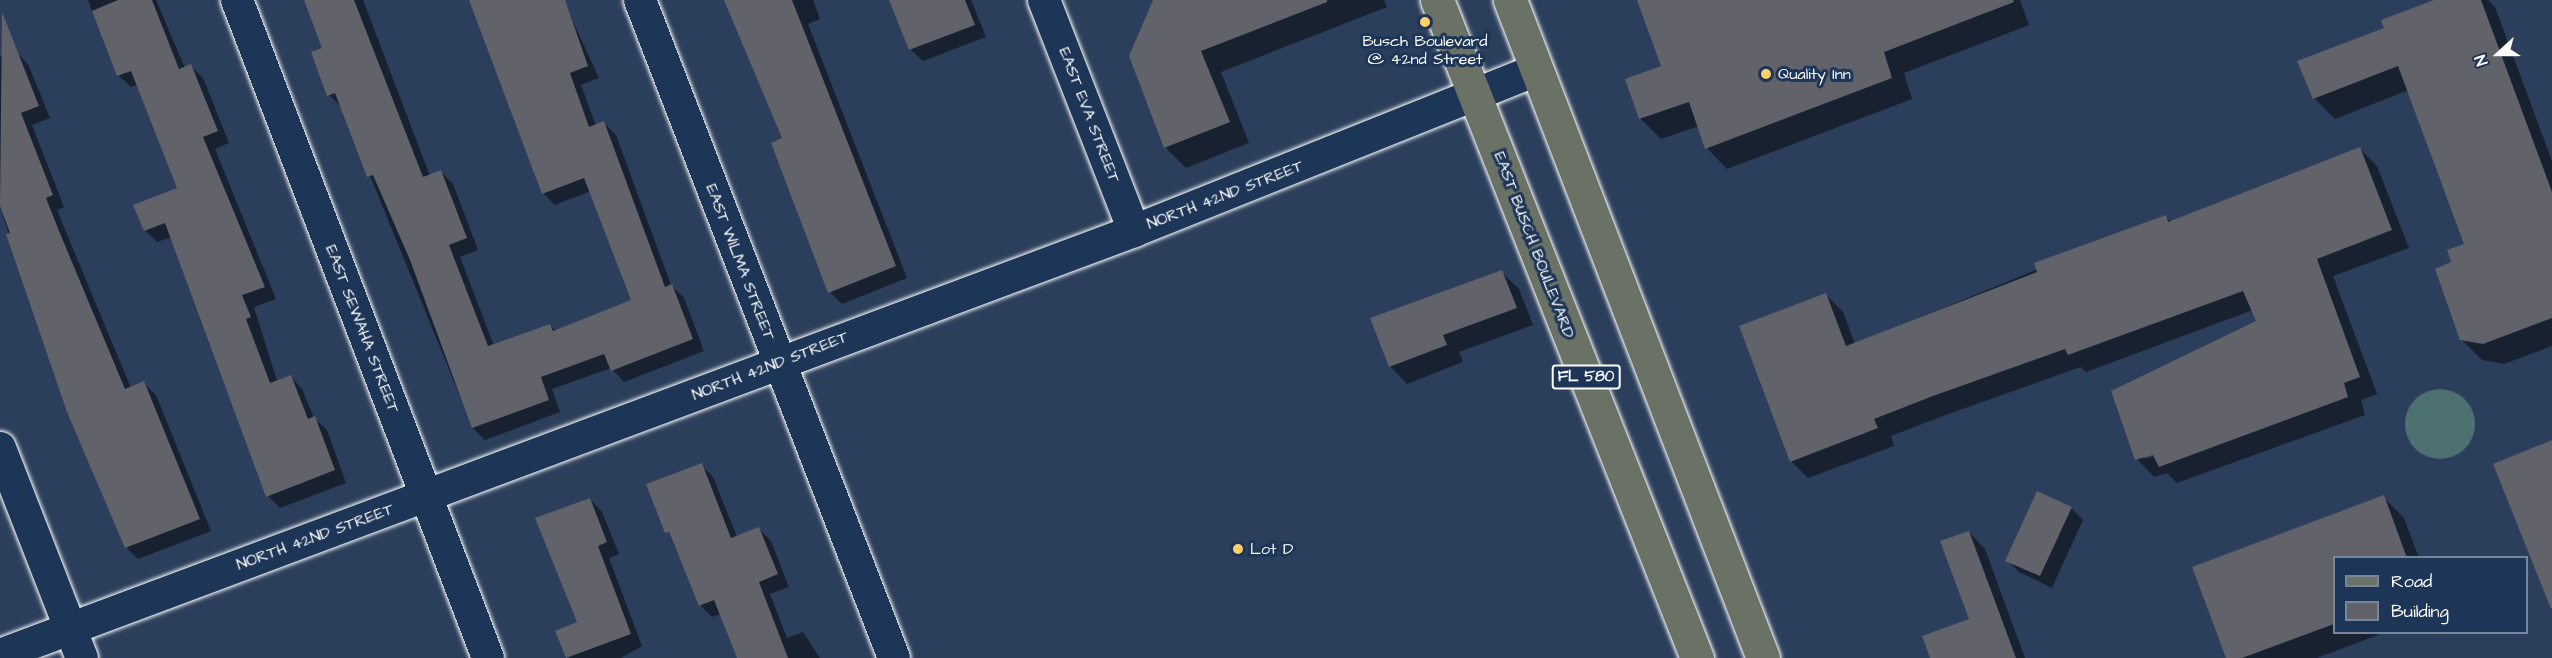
<!DOCTYPE html>
<style>
body{margin:0}
#map{position:relative;width:2552px;height:658px;overflow:hidden;background:#2b3e5b;font-family:"Architects Daughter",sans-serif}
div>[style]{position:absolute}
[style*='--x']{left:calc(var(--x)*1px);top:calc(var(--y)*1px);width:calc(var(--w)*1px);rotate:calc(var(--a)*1deg)}
.green>*{inset:0;background:#4d7071}
.round{border-radius:50%}
.shadow>*{inset:0;background:#0007}
.building>*{inset:0;background:#61626a}
.roads{filter:drop-shadow(0 0 2px #fff) drop-shadow(0 0 2px #fff)}
.street>*{height:32px;margin:-16px;padding:0 16px;transform-origin:16px;border-radius:16px;background:#1d3557}
.primary>*{height:33px;margin:-16.5px;padding:0 16.5px;transform-origin:16.5px;border-radius:16.5px;background:#6a7266}
.dots>*{width:16px;height:16px;translate:-50% -50%;box-sizing:border-box;border:3px solid #1d3557;border-radius:50%}
span{translate:-50% -50%;white-space:nowrap;text-align:center;line-height:1.15;-webkit-text-stroke:6px #1d3557;paint-order:stroke}
.shield-label span{padding:2px 4px;background:#1d3557;border:2px solid;border-radius:4px;-webkit-text-stroke-width:0}
.shield-label{font-size:15px;color:#fff;font-weight:700}
.poi-label{font-size:16px;color:#fff}
.left{translate:0 -50%;text-align:left}
.street-label{font-size:16px;color:#fff}
.legend{position:absolute;left:2333px;top:556px;width:195px;height:78px;box-sizing:border-box;background:#1d3557;border:2px solid #77869a;margin:0;padding:8px 10px;list-style:none;font-size:18px;color:#fff}
.legend li{display:flex;align-items:center;gap:12px;height:30px}
.legend b{width:30px;border:2px solid #77869a}
.north{position:absolute;left:2468px;top:24px;width:60px;height:60px;-webkit-text-stroke:4px #1d3557;paint-order:stroke;rotate:249deg;font-size:16px;font-weight:700;line-height:24px;text-align:center;color:#fff}
.north::after{content:'';display:block;margin:auto;width:21px;height:27px;background:#fff;clip-path:polygon(50% 0,100% 100%,50% 72%,0 100%)}
</style>
<div id="map">
<div class="green">
<i class="round" style="left:2405px;top:389px;width:70px;height:70px"></i>
</div>
<div class="shadow">
<i style="clip-path:polygon(88px 0,156px 0,185px 68px,191px 66px,203px 78px,229px 143px,215px 149px,276px 299px,254px 307px,277px 381px,290px 376px,302px 389px,314px 418px,327px 430px,346px 483px,280px 508px,268px 496px,172px 237px,157px 242px,145px 230px,179px 189px,138px 84px,131px 87px,118px 75px)"></i>
<i style="clip-path:polygon(306px 0,363px 0,430px 176px,441px 172px,453px 184px,478px 250px,460px 257px,494px 346px,550px 325px,556px 331px,633px 301px,591px 191px,555px 205px,543px 193px,471px 0,563px 0,599px 78px,581px 85px,596px 126px,604px 123px,616px 135px,671px 285px,684px 298px,704px 351px,624px 382px,611px 368px,552px 389px,560px 412px,485px 440px,473px 428px,342px 107px,329px 95px,324px 49px)"></i>
<i style="clip-path:polygon(726px 0,813px 0,820px 19px,808px 24px,907px 278px,842px 304px,830px 292px,784px 139px)"></i>
<i style="clip-path:polygon(890px 0,971px 0,986px 37px,923px 61px,910px 49px)"></i>
<i style="clip-path:polygon(1154px 0,1384px 0,1387px 7px,1221px 72px,1249px 143px,1186px 168px,1165px 147px)"></i>
<i style="clip-path:polygon(1639px 0,2020px 0,2029px 25px,1904px 73px,1912px 99px,1727px 169px,1707px 148px,1699px 126px,1661px 139px,1640px 118px,1663px 67px)"></i>
<i style="clip-path:polygon(2438px 0,2488px 0,2495px 7px,2552px 161px,2552px 346px,2504px 364px,2482px 360px,2461px 339px,2453px 262px,2466px 245px,2409px 90px,2335px 119px,2314px 98px,2386px 29px)"></i>
<i style="clip-path:polygon(16px 52px,28px 64px,50px 118px,32px 125px,64px 207px,57px 210px,71px 244px,131px 388px,143px 383px,156px 395px,211px 531px,138px 559px,126px 547px,68px 411px,0 207px,0 57px)"></i>
<i style="clip-path:polygon(evenodd,2360px 149px,2377px 166px,2409px 248px,2333px 276px,2377px 394px,2361px 400px,2365px 415px,2177px 483px,2167px 473px,2154px 477px,2137px 459px,2258px 322px,2253px 310px,2086px 372px,2081px 367px,1951px 413px,1891px 436px,1894px 446px,1808px 478px,1791px 461px,1826px 295px,1843px 312px,1855px 344px,2165px 217px,2171px 222px,2360px 149px,2161px 454px,2145px 459px,2145px 456px,2161px 454px)"></i>
<i style="clip-path:polygon(1501px 272px,1519px 289px,1533px 325px,1459px 352px,1463px 362px,1407px 384px,1390px 366px)"></i>
<i style="clip-path:polygon(701px 465px,713px 477px,737px 537px,759px 529px,771px 541px,789px 587px,770px 594px,787px 638px,803px 632px,820px 658px,738px 658px,721px 614px,712px 617px,700px 605px,648px 485px)"></i>
<i style="clip-path:polygon(2383px 497px,2404px 518px,2419px 558px,2334px 558px,2334px 632px,2386px 632px,2317px 658px,2228px 658px)"></i>
<i style="clip-path:polygon(590px 499px,602px 512px,619px 554px,609px 558px,642px 646px,621px 658px,566px 658px,557px 632px,579px 623px)"></i>
<i style="clip-path:polygon(2071px 508px,2083px 520px,2052px 588px,2019px 572px,2007px 560px)"></i>
<i style="clip-path:polygon(1969px 532px,1985px 549px,2025px 658px,1932px 658px,1971px 620px)"></i>
</div>
<div class="building">
<i style="clip-path:polygon(118px 0,152px 0,179px 69px,191px 64px,218px 131px,203px 137px,265px 287px,242px 295px,251px 317px,246px 319px,270px 383px,291px 375px,308px 419px,315px 416px,335px 470px,266px 497px,165px 223px,144px 231px,133px 205px,177px 188px,131px 71px,117px 76px,92px 11px)"></i>
<i style="clip-path:polygon(304px 0,354px 0,423px 177px,441px 170px,467px 238px,449px 245px,488px 346px,550px 324px,553px 331px,631px 300px,584px 178px,542px 194px,469px 0,565px 0,588px 66px,570px 73px,589px 127px,604px 121px,665px 287px,672px 284px,693px 339px,611px 371px,604px 354px,541px 377px,549px 400px,472px 428px,410px 260px,373px 175px,367px 177px,335px 93px,327px 96px,311px 52px,322px 48px)"></i>
<i style="clip-path:polygon(724px 0,792px 0,896px 266px,828px 293px,771px 143px,782px 138px)"></i>
<i style="clip-path:polygon(889px 0,965px 0,975px 25px,909px 50px)"></i>
<i style="clip-path:polygon(1153px 0,1327px 0,1327px 2px,1201px 51px,1230px 122px,1164px 148px,1129px 56px)"></i>
<i style="clip-path:polygon(1637px 0,2013px 0,2014px 2px,1884px 52px,1892px 78px,1705px 149px,1689px 102px,1639px 119px,1625px 79px,1661px 66px)"></i>
<i style="clip-path:polygon(2434px 0,2481px 0,2552px 192px,2552px 318px,2483px 344px,2460px 340px,2435px 269px,2451px 262px,2447px 250px,2464px 244px,2398px 66px,2313px 99px,2297px 61px,2384px 28px,2381px 20px)"></i>
<i style="clip-path:polygon(2px 12px,39px 106px,21px 113px,53px 195px,46px 198px,59px 231px,125px 389px,144px 381px,200px 519px,125px 548px,67px 412px,6px 234px,10px 233px,0 206px)"></i>
<i style="clip-path:polygon(2360px 147px,2392px 230px,2317px 259px,2360px 377px,2344px 383px,2348px 397px,2159px 467px,2153px 455px,2135px 460px,2111px 391px,2256px 321px,2243px 291px,2068px 355px,2065px 349px,1933px 396px,1874px 419px,1878px 428px,1790px 462px,1739px 326px,1826px 293px,1846px 346px,2037px 272px,2034px 263px,2166px 215px,2168px 222px)"></i>
<i style="clip-path:polygon(1502px 270px,1517px 308px,1443px 335px,1447px 345px,1389px 367px,1370px 318px)"></i>
<i style="clip-path:polygon(2552px 440px,2552px 608px,2551px 609px,2493px 464px)"></i>
<i style="clip-path:polygon(702px 463px,731px 538px,759px 527px,778px 574px,759px 582px,788px 658px,737px 658px,714px 600px,699px 606px,669px 532px,665px 533px,646px 484px)"></i>
<i style="clip-path:polygon(2037px 491px,2072px 507px,2040px 576px,2005px 561px)"></i>
<i style="clip-path:polygon(2384px 495px,2407px 558px,2334px 558px,2334px 624px,2242px 658px,2226px 658px,2192px 567px)"></i>
<i style="clip-path:polygon(590px 498px,607px 542px,598px 546px,631px 634px,566px 658px,555px 631px,577px 622px,535px 518px)"></i>
<i style="clip-path:polygon(1969px 531px,2016px 658px,1930px 658px,1922px 636px,1969px 619px,1940px 541px)"></i>
</div>
<div class="roads">
<div class="street">
<i style="--x:237;--y:0;--w:704;--a:69.12"></i>
<i style="--x:640;--y:0;--w:705;--a:68.89"></i>
<i style="--x:1044;--y:0;--w:248;--a:68.7"></i>
<i style="--x:0;--y:448;--w:225;--a:68.7"></i>
<i style="--x:0;--y:655;--w:1211;--a:-20.5"></i>
<i style="--x:1134;--y:231;--w:434;--a:-21.8"></i>
</div>
<div class="primary">
<i style="--x:1437;--y:0;--w:708;--a:68.44"></i>
<i style="--x:1510;--y:0;--w:705;--a:68.97"></i>
</div>
</div>
<div class="dots">
<i style="left:1425px;top:22px;background:#ffd166"></i>
<i style="left:1766px;top:74px;background:#ffd166"></i>
<i style="left:1238px;top:549px;background:#ffd166"></i>
</div>
<div class="shield-label">
<span style="left:1586px;top:377px">FL 580</span>
</div>
<div class="poi-label">
<span style="left:1425px;top:50px">Busch Boulevard<br>@ 42nd Street</span>
<span class="left" style="left:1778px;top:74px">Quality Inn</span>
<span class="left" style="left:1250px;top:549px">Lot D</span>
</div>
<div class="street-label">
<span style="left:1089px;top:115px;rotate:69deg">EAST EVA STREET</span>
<span style="left:1225px;top:195px;rotate:-21deg">NORTH 42ND STREET</span>
<span style="left:1534px;top:245px;rotate:69deg">EAST BUSCH BOULEVARD</span>
<span style="left:740px;top:262px;rotate:69deg">EAST WILMA STREET</span>
<span style="left:362px;top:329px;rotate:69deg">EAST SEWAHA STREET</span>
<span style="left:770px;top:366px;rotate:-21deg">NORTH 42ND STREET</span>
<span style="left:315px;top:537px;rotate:-20deg">NORTH 42ND STREET</span>
</div>
<ul class="legend">
<li><b style="height:8px;background:#6a7266"></b>Road</li>
<li><b style="height:16px;background:#61626a"></b>Building</li>
</ul>
<div class="north">N</div>
</div>
